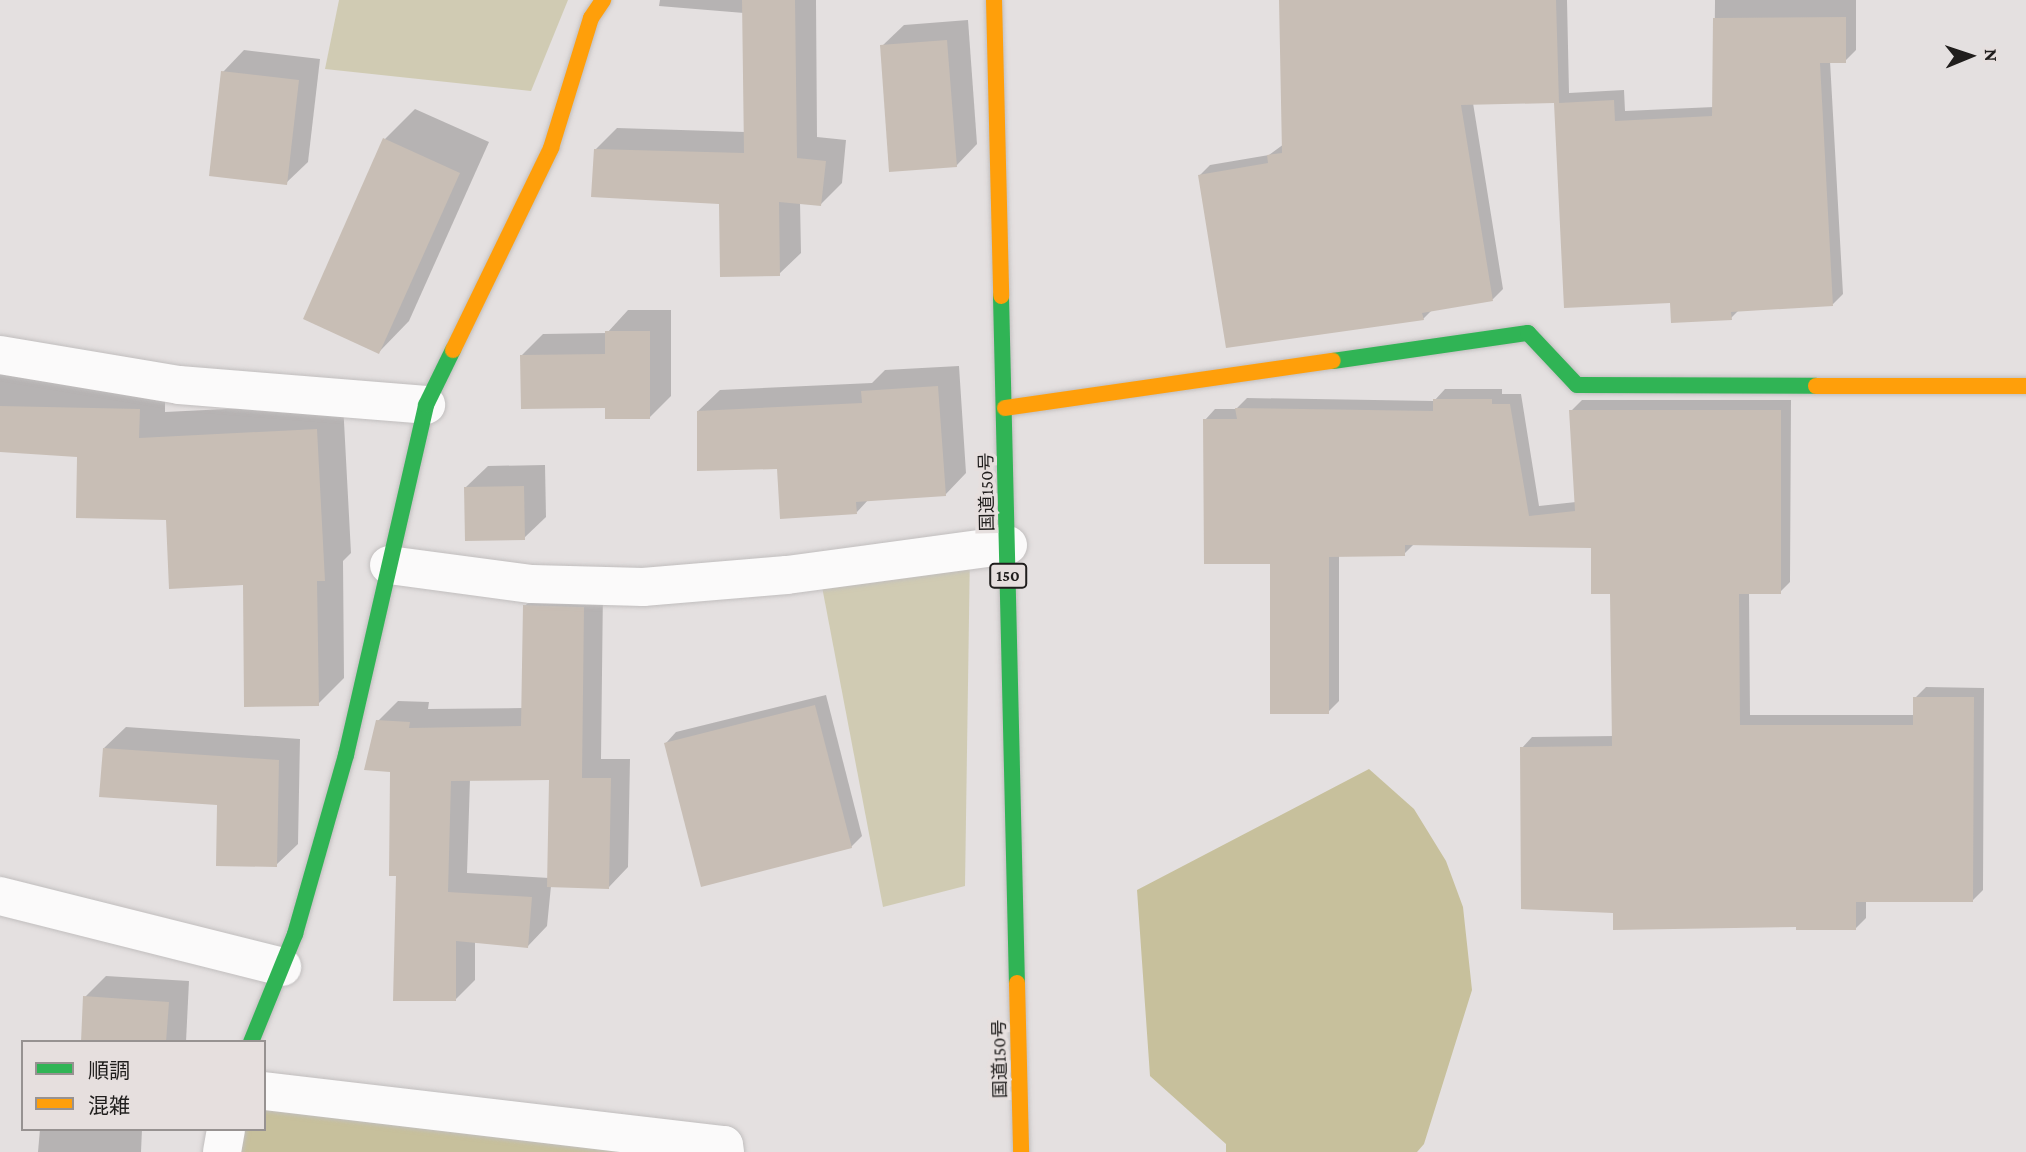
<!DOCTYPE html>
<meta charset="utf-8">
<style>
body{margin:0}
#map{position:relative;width:2026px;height:1152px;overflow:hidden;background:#e4e0e0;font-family:"Crimson Pro","Noto Sans JP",serif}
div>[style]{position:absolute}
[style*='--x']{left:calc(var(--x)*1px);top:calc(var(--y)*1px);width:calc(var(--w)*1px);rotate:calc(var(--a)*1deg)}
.green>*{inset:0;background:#d0cbb3}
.forest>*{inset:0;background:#c7c09c}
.shadow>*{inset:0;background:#0003}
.building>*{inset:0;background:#c8beb5}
.roads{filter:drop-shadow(0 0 2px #c1bebe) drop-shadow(0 0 2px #c1bebe)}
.street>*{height:38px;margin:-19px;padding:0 19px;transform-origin:19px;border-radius:19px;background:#fbfafa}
.fast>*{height:16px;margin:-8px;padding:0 8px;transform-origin:8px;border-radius:8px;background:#30b455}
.slow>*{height:16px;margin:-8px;padding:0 8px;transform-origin:8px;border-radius:8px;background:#ff9f0a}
span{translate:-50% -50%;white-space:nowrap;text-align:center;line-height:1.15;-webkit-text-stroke:7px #e6dfde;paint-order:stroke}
.shield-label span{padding:2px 5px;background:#e6dfde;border:2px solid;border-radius:5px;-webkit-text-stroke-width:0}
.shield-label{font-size:16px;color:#201e1d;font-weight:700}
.street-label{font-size:18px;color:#201e1d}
.legend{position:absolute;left:21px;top:1040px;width:245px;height:91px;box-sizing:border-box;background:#e6dfde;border:2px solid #979291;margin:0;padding:9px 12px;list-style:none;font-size:21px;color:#201e1d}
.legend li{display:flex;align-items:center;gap:14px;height:35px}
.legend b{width:35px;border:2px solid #979291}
.north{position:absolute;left:1935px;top:21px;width:70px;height:70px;-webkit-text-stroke:5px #e6dfde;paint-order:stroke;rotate:88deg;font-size:19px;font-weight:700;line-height:28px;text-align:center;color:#201e1d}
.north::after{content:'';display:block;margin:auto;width:24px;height:32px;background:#201e1d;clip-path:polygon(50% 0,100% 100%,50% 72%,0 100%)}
</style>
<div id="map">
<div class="green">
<i style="clip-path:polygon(339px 0,568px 0,531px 91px,325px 69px)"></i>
<i style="clip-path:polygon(970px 550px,965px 886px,883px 907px,819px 571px)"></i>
</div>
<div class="forest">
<i style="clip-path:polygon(1369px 769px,1414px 809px,1446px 861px,1463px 907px,1472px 990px,1424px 1144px,1417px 1152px,1226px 1152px,1226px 1144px,1150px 1076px,1137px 890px)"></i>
<i style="clip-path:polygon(264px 1105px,725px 1152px,227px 1152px,228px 1129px,264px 1129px)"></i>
</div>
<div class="shadow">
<i style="clip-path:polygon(660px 0,816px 0,817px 137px,846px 140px,842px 183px,821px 204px,800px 202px,801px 253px,779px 274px,721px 202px,595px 150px,617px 128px,745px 132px,744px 13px,659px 6px)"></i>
<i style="clip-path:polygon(1281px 0,1567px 0,1569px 93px,1624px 90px,1625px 111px,1714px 107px,1715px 0,1856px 0,1856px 50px,1845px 61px,1830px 61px,1843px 294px,1833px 304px,1739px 310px,1731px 318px,1672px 301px,1555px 101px,1473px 103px,1503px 289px,1493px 299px,1432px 310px,1423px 319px,1200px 175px,1210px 165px,1269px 155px,1284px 144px)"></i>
<i style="clip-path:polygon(968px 20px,977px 144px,956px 166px,882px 46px,904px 25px)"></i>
<i style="clip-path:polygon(244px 50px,320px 59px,308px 162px,286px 183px,223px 72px)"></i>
<i style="clip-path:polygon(415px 109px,489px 142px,409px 321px,379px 352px,385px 139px)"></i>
<i style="clip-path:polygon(628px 310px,671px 310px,671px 396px,649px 418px,607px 406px,522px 355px,543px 334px,607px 333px)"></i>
<i style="clip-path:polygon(0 355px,165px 383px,165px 412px,343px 403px,351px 553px,343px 561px,344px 678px,318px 704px,245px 583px,167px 518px,79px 455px,0 450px)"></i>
<i style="clip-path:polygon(959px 366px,966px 473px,945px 495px,869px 499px,857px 512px,779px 467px,698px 411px,720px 390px,872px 383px,885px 370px)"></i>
<i style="clip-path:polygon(1445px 389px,1502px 389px,1502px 394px,1521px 394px,1539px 506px,1576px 502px,1571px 411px,1582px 400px,1791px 400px,1790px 582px,1780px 592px,1749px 592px,1750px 715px,1915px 715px,1915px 698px,1926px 687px,1984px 688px,1983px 890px,1973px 900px,1866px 900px,1866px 918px,1855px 929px,1614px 912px,1522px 748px,1532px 737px,1614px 736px,1612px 592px,1593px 546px,1415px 543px,1404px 554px,1339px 555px,1339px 701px,1328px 712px,1272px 562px,1205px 420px,1215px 409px,1236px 409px,1247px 398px,1434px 401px)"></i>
<i style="clip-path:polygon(545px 465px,546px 517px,524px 538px,466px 487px,488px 466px)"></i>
<i style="clip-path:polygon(evenodd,544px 586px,603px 588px,601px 759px,630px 759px,628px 867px,609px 887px,551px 886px,547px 926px,528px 946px,475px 941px,475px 980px,455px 1000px,398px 875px,392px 770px,378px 721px,398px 701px,429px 702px,428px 709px,523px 708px,525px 606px,544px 586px,551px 778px,549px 878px,467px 873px,470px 779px,551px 778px)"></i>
<i style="clip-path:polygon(826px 695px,862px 836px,851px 847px,666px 743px,676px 732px)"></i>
<i style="clip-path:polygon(126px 727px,300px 739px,298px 844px,276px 865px,218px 804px,104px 748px)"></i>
<i style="clip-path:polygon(106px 976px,189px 981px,186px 1042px,83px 1042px,85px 997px)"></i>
<i style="clip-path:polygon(40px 1129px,142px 1129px,141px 1152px,38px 1152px)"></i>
</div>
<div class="building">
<i style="clip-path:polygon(742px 0,795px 0,797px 158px,826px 161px,821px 206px,779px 202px,780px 276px,720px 277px,719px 204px,591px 197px,594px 149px,744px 153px)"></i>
<i style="clip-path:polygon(1279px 0,1556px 0,1559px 103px,1614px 100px,1615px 121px,1712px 116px,1713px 18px,1846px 17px,1846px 63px,1820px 63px,1833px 306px,1731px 312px,1732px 320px,1671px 323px,1670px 303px,1564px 308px,1554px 103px,1461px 105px,1493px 301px,1422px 313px,1424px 320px,1226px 348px,1198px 175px,1268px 163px,1267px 155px,1282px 153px)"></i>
<i style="clip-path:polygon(947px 40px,957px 167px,889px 172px,880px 45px)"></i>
<i style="clip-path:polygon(221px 71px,299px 80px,287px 185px,209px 176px)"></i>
<i style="clip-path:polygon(383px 138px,460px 173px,379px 354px,303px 319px)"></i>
<i style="clip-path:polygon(605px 331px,650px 331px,650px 419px,605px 419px,605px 408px,521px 409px,520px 355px,605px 354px)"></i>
<i style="clip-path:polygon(938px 386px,946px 496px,856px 502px,857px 514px,780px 519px,777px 469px,697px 471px,697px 411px,862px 403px,861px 391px)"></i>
<i style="clip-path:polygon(1433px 399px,1492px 399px,1492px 404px,1510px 404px,1529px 516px,1575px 511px,1569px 410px,1781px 410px,1781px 594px,1739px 594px,1740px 725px,1913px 725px,1913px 697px,1974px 697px,1973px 902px,1856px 902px,1856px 930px,1796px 930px,1796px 927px,1613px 930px,1613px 913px,1521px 909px,1520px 747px,1612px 746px,1610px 594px,1591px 594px,1591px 548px,1405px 545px,1405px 556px,1329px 557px,1329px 714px,1270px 714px,1270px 564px,1204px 564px,1203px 419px,1237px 419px,1235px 408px,1433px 411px)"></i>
<i style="clip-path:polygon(0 406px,140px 409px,139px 438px,317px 429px,325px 581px,317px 581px,319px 706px,244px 707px,243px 585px,169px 589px,166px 520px,76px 518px,77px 457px,0 452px)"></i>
<i style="clip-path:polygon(524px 486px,525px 540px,465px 541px,464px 487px)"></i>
<i style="clip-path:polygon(523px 605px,584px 607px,582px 778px,611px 778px,609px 889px,547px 887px,549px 780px,451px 781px,448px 892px,532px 897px,528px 948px,456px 941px,456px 1001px,393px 1001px,396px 876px,389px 876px,390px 772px,364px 770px,376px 720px,410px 722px,409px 728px,521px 726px)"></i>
<i style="clip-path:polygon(815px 705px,852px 848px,701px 887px,664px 743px)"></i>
<i style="clip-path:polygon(103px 748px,279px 760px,277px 867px,216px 866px,217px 805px,99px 797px)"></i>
<i style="clip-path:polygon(83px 996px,169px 1002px,166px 1042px,81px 1042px)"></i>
</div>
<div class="roads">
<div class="street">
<i style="--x:0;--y:355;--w:181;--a:9.5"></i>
<i style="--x:179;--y:385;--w:248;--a:4.6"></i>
<i style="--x:389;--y:565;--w:144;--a:7.6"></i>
<i style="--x:532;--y:584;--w:111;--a:1.5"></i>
<i style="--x:643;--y:587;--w:144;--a:-4.8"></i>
<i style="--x:787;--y:575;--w:223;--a:-7.7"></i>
<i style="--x:0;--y:896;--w:291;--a:14.1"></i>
<i style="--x:264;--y:1091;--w:463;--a:6.7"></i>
<i style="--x:724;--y:1145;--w:7;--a:82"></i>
<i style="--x:222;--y:1152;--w:23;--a:-80"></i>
</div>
<div class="fast">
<i style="--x:1001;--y:296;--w:687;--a:88.67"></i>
<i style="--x:1333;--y:361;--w:197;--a:-8.2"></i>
<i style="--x:1528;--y:333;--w:71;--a:46.7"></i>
<i style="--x:1577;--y:385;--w:239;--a:0.2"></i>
<i style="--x:251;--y:1042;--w:117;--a:-67.8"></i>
<i style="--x:295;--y:934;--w:186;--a:-74.1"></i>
<i style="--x:346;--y:755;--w:359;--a:-77.1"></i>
<i style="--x:426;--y:405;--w:61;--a:-63.9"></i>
</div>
<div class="slow">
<i style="--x:994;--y:0;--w:296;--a:88.6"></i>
<i style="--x:453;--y:350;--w:225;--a:-64.1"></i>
<i style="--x:551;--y:148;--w:136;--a:-72.9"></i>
<i style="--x:591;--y:18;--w:22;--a:-56"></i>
<i style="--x:1816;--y:386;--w:210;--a:0"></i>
<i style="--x:1005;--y:408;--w:331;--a:-8.2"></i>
<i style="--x:1017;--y:983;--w:169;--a:88.6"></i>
</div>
</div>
<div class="shield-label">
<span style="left:1008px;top:576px">150</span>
</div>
<div class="street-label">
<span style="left:987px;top:492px;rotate:-91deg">国道150号</span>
<span style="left:1000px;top:1059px;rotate:-91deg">国道150号</span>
</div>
<ul class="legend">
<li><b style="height:9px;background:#30b455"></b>順調</li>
<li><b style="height:9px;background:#ff9f0a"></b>混雑</li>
</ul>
<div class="north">N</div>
</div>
